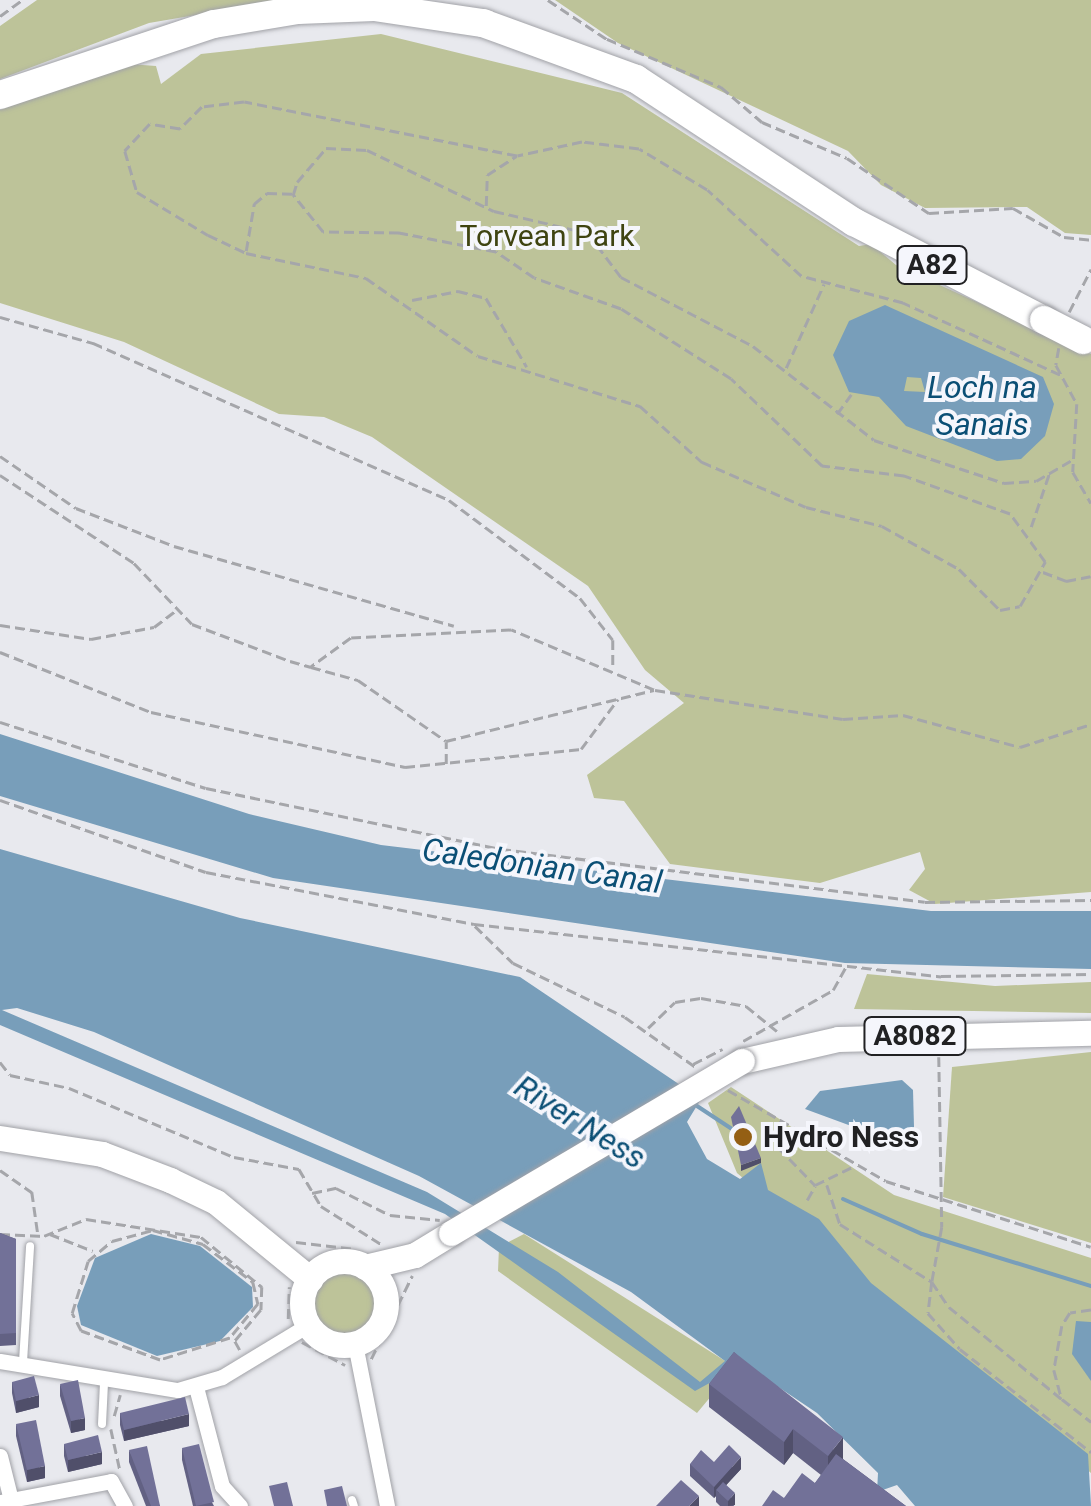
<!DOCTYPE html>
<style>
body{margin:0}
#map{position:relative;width:1091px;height:1506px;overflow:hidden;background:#e8e9ee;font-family:Roboto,sans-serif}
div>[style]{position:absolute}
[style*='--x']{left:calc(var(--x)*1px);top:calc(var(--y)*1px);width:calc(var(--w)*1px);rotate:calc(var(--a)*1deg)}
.green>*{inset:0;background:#bdc399}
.round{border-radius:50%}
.water>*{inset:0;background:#789eba}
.stream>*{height:4px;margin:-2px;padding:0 2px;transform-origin:2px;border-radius:2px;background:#789eba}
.path>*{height:2.5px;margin-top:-1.25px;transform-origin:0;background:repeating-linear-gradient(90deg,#a5a6aa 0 10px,transparent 0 15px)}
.roads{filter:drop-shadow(0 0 2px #a1a2a7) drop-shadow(0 0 2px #a1a2a7)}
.lane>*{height:8px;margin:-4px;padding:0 4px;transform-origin:4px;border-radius:4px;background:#fff}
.street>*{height:15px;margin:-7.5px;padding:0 7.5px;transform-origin:7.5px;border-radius:7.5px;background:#fff}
.primary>*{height:25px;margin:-12.5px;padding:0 12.5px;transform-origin:12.5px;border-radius:12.5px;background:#fff}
.primary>.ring{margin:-12.5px;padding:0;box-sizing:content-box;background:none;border:25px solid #fff;border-radius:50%}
.highway>*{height:28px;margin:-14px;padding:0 14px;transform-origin:14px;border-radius:14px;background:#fff}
.bridges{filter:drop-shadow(0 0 2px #a1a2a7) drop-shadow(0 0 2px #a1a2a7)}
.primary-bridge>*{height:25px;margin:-12.5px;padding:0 12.5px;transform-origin:12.5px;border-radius:12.5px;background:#fff}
.highway-bridge>*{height:28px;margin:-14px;padding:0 14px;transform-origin:14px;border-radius:14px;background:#fff}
.wall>*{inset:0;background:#626183}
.shaded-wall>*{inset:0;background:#504f6a}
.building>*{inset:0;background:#727198}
.dots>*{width:28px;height:28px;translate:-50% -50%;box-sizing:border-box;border:5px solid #f5f6fc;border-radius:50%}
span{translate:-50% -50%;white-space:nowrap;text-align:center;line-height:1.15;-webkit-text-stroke:8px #f5f6fc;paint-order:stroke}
.shield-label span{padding:2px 8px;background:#f5f6fc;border:2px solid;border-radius:8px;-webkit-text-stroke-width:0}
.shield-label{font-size:28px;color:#212123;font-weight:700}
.park-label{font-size:30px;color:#3f4411}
.poi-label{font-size:30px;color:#212123;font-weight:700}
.left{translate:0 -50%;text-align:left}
.water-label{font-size:32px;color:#0b4f75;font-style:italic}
</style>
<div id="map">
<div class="green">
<i style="clip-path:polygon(37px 0,284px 0,149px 23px,0 79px,0 26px)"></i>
<i style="clip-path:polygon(555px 0,1091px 0,1091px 235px,1065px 233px,1027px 207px,925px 208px,881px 185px,848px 151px,618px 43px)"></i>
<i style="clip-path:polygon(381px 34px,622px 93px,859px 246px,871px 244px,896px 265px,1091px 354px,1091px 892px,935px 904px,909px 890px,925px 869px,920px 852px,820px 883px,670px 864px,624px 801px,594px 798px,587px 775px,684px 703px,645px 670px,588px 586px,372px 437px,324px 417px,279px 414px,124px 342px,0 303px,0 110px,129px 64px,156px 66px,161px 84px,201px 54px)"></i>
<i style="clip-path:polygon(867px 974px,995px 986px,1091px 982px,1091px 1013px,854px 1009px)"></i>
<i style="clip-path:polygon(1091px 1052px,1091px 1243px,943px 1197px,952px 1067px)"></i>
<i style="clip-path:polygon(731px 1087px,894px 1195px,1091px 1258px,1091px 1473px,737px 1173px,708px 1103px)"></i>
<i style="clip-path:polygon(524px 1234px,730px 1364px,738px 1364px,697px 1413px,498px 1271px,499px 1247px)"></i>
<i class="round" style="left:311px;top:1270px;width:68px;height:68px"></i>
</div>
<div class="water">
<i style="clip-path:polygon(evenodd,885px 305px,1043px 377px,1054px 404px,1045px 436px,1021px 459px,997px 461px,906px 426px,879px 397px,849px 392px,833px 355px,849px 321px,885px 305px,907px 377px,921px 378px,925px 392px,904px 391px,907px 377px)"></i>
<i style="clip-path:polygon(0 734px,249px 814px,381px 845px,931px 911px,1091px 911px,1091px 969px,845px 963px,273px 878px,0 796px)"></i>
<i style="clip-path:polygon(evenodd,0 849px,240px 918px,520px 977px,701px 1099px,687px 1122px,707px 1159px,740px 1179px,761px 1163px,768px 1190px,819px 1219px,871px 1283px,1088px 1454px,1091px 1506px,915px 1506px,897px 1485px,877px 1492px,878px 1473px,817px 1413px,744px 1364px,695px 1391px,445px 1214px,0 1025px,0 849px,17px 1008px,94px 1032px,419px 1176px,631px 1292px,725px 1361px,700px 1382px,558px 1272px,427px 1192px,2px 1010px,17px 1008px)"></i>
<i style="clip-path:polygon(902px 1080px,913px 1090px,914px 1127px,903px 1145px,805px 1109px,820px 1091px)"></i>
<i style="clip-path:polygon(151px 1234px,200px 1246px,252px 1287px,253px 1307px,220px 1341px,157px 1356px,81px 1325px,77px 1306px,95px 1258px)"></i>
<i style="clip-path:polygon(1076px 1321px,1091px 1322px,1091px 1381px,1072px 1354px)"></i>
</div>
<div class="stream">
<i style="--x:697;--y:1106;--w:45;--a:33.3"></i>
<i style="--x:843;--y:1199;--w:86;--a:23.9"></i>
<i style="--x:922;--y:1234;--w:177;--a:17.1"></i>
</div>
<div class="path">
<i style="--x:548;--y:0;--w:71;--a:33.5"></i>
<i style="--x:607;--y:39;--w:124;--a:22.8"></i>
<i style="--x:721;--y:87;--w:54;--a:40.5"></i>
<i style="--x:762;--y:122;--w:92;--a:23"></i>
<i style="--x:847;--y:158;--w:99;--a:33.9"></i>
<i style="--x:929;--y:213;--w:84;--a:-3.4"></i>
<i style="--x:1013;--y:208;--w:59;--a:29.6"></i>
<i style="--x:1064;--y:237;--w:27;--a:6"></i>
<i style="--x:0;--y:16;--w:27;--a:-36"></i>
<i style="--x:486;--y:206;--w:31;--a:-88"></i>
<i style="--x:487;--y:175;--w:35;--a:-33"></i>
<i style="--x:246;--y:251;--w:48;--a:-80.3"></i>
<i style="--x:254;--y:204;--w:17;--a:-40"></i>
<i style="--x:267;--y:193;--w:25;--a:2"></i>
<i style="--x:412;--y:300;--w:47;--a:-11.1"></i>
<i style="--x:458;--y:291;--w:29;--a:14"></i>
<i style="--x:486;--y:298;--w:80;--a:59.3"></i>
<i style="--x:1069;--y:312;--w:48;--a:-62.9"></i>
<i style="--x:0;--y:317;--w:97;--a:15.6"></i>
<i style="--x:93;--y:343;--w:389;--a:23.8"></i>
<i style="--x:449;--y:500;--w:164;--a:36.8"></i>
<i style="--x:580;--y:598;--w:53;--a:51.8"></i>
<i style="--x:613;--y:640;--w:28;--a:90"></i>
<i style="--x:1059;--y:348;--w:17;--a:100"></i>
<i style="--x:1056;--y:365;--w:44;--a:61.7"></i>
<i style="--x:1077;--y:404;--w:68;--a:93.4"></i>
<i style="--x:1073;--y:472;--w:36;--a:60"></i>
<i style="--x:786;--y:368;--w:92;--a:-65.7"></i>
<i style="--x:1060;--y:375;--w:173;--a:-155.4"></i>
<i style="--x:903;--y:303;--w:106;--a:-165.2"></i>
<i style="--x:801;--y:276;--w:127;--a:-137.5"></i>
<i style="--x:707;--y:190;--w:79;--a:-148.9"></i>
<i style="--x:639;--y:149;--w:57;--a:-173"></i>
<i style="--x:582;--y:142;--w:66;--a:167.8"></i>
<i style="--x:517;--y:156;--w:278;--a:-168.8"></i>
<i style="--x:244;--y:102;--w:42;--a:173.2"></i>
<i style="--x:202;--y:107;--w:31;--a:135"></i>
<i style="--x:180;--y:129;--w:30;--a:-171"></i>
<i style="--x:150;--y:124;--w:37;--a:133"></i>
<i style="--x:125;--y:151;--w:43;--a:73.7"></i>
<i style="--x:137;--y:192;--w:83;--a:31.2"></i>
<i style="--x:208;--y:235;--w:42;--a:25.3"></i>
<i style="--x:246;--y:253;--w:123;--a:11.8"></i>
<i style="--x:366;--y:278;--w:136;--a:34.9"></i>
<i style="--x:478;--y:356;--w:170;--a:17.2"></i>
<i style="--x:640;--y:406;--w:84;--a:42.1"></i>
<i style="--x:702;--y:462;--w:113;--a:23.4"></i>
<i style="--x:806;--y:507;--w:78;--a:14"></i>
<i style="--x:882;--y:526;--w:88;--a:29.2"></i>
<i style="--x:959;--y:569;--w:58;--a:45"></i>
<i style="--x:1000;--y:610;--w:20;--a:-11"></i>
<i style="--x:1020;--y:606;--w:51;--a:-60.4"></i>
<i style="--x:1045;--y:562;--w:59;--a:-126.1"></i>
<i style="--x:1010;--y:514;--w:113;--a:-160.3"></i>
<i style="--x:904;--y:476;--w:83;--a:-173"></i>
<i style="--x:822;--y:466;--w:126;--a:-136.3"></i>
<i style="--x:731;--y:379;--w:130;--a:-147.5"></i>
<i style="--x:621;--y:309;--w:92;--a:-160.4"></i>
<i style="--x:534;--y:278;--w:46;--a:-145.6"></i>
<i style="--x:496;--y:252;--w:99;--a:-168.9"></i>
<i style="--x:399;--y:233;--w:76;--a:-179.2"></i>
<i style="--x:323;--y:232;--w:48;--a:-129"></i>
<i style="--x:293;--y:195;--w:14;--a:-73"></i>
<i style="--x:297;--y:182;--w:45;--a:-49.5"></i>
<i style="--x:326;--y:148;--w:41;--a:2.8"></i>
<i style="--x:367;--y:150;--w:141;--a:25.7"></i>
<i style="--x:494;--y:211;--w:97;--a:13.2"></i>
<i style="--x:588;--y:233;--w:55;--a:53.1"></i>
<i style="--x:621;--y:277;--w:149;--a:27.6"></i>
<i style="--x:753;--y:346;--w:153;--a:37.8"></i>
<i style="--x:874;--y:440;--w:137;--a:18.3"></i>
<i style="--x:1004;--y:483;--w:32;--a:-4"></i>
<i style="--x:1036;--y:481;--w:42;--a:-30.3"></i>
<i style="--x:837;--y:414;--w:24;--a:-54"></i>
<i style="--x:0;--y:456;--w:92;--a:34.4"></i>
<i style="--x:76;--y:508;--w:105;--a:21.2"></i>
<i style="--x:174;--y:546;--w:291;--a:15.9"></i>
<i style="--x:0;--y:475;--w:160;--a:33.3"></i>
<i style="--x:134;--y:563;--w:84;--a:46.4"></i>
<i style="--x:192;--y:624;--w:105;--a:20.7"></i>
<i style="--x:290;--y:661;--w:22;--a:16"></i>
<i style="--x:311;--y:667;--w:49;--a:15.5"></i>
<i style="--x:358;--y:680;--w:107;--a:34.7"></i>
<i style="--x:446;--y:741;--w:214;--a:-13.8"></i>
<i style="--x:654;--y:690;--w:155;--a:-157.2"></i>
<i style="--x:511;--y:630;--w:160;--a:177.1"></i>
<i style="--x:351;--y:638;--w:49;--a:144.1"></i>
<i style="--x:1031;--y:527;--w:56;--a:-71.2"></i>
<i style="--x:1043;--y:572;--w:25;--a:21"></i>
<i style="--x:1066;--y:581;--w:25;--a:-11"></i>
<i style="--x:0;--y:625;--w:92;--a:8.7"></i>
<i style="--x:91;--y:639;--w:64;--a:-10.8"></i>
<i style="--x:154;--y:627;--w:26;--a:-37"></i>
<i style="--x:0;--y:652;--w:162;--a:21.7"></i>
<i style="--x:151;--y:712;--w:260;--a:12.2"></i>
<i style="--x:405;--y:767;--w:177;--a:-5.8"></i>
<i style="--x:581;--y:749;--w:62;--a:-53.5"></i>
<i style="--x:655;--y:690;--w:190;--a:8.8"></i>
<i style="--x:843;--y:719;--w:60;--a:-3.8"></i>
<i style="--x:903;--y:715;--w:121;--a:15.3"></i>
<i style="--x:1020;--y:747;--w:75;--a:-17.9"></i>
<i style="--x:0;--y:722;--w:216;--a:17.8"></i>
<i style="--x:206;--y:788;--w:301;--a:11.7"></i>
<i style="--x:501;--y:849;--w:427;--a:7.1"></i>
<i style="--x:925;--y:902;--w:166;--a:-0.7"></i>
<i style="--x:446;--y:764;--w:22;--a:-90"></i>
<i style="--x:0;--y:800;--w:218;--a:19.3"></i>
<i style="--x:206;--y:872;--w:273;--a:11"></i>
<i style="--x:474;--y:924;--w:470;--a:6.4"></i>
<i style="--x:941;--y:976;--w:150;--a:-0.8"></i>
<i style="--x:475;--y:926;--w:53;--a:44.2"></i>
<i style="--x:513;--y:963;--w:124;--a:25.7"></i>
<i style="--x:625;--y:1017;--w:88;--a:35.3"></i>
<i style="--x:648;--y:1028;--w:37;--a:-44"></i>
<i style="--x:675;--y:1002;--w:26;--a:-9"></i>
<i style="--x:701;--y:998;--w:46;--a:10.1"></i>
<i style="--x:746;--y:1006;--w:40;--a:39"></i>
<i style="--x:743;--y:1041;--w:103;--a:-29.5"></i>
<i style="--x:833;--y:990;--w:25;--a:-61"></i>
<i style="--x:939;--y:1057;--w:170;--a:89"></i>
<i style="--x:942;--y:1227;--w:56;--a:100.3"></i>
<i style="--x:932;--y:1282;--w:30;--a:56"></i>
<i style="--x:949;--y:1307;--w:146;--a:39.2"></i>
<i style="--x:0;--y:1062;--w:16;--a:52"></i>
<i style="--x:10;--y:1075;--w:60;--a:12.4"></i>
<i style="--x:69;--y:1088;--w:179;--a:22.7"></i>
<i style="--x:234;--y:1157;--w:66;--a:10.5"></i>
<i style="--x:299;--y:1169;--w:43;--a:59.3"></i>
<i style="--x:321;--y:1206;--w:71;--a:32.3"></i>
<i style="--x:693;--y:1064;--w:33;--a:-27"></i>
<i style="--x:728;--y:1090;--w:182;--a:29.9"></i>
<i style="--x:886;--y:1181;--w:215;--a:17.8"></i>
<i style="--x:779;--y:1126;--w:22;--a:90"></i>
<i style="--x:779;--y:1148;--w:52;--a:45.8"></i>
<i style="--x:815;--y:1185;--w:41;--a:-25.9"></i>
<i style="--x:0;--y:1170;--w:39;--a:35"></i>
<i style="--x:32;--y:1192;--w:42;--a:81.9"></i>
<i style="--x:827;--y:1185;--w:41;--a:71.6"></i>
<i style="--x:840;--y:1224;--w:109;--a:32.2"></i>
<i style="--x:932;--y:1282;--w:31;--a:97"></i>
<i style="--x:928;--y:1313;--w:48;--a:48.4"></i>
<i style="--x:960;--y:1349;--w:167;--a:38.2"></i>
<i style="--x:312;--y:1193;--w:25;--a:-12"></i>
<i style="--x:336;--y:1188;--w:60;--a:26.6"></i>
<i style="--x:390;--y:1215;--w:50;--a:5.7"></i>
<i style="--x:807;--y:1200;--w:16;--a:-60"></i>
<i style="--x:153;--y:1230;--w:52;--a:15.6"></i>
<i style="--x:203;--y:1244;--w:63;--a:37.2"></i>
<i style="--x:253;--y:1282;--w:23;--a:77"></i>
<i style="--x:258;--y:1304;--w:44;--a:129.5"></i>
<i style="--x:230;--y:1338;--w:73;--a:162.6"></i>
<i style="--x:160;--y:1360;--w:84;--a:-159.8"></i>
<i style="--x:81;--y:1331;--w:20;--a:-117"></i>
<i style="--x:72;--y:1313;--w:54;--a:-72.9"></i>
<i style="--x:88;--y:1261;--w:31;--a:-40"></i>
<i style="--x:112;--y:1241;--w:42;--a:-15"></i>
<i style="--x:0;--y:1234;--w:44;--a:2.6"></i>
<i style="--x:44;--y:1236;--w:45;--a:-22"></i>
<i style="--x:86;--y:1219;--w:116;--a:8.9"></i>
<i style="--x:201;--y:1237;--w:79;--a:39.3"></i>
<i style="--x:262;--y:1287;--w:23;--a:92"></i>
<i style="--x:261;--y:1310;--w:40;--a:130"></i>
<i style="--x:235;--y:1341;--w:10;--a:61"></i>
<i style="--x:50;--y:1234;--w:46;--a:21.6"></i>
<i style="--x:296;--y:1242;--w:60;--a:6.7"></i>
<i style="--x:1091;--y:1310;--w:21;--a:172"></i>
<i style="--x:1070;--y:1313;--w:15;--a:122"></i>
<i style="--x:1062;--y:1326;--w:45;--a:100.3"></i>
<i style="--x:1054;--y:1370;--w:30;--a:75"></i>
<i style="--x:1062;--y:1399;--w:37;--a:38"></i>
<i style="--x:288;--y:1319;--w:32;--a:-88"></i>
<i style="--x:302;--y:1342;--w:49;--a:28.1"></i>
<i style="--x:371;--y:1359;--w:93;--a:-63.7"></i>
<i style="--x:114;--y:1416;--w:22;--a:-74"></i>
<i style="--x:111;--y:1429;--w:42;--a:77.6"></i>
</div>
<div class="roads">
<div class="lane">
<i style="--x:23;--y:1362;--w:116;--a:-86.5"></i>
<i style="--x:102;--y:1424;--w:41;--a:-87.2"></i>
<i style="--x:352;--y:1500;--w:6;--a:72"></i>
</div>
<div class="street">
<i style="--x:355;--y:1344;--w:165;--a:78.8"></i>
<i style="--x:0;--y:1361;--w:180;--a:9.3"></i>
<i style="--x:178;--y:1390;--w:46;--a:-16.5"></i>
<i style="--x:222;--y:1377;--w:100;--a:-31.2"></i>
<i style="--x:196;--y:1387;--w:102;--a:75.3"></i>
<i style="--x:222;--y:1486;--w:27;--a:48"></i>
<i style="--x:0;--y:1456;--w:45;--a:76"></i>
<i style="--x:0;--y:1502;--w:113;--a:-10.7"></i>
<i style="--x:111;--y:1481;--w:29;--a:61"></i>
</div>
<div class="primary">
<i style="--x:742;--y:1061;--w:98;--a:-12.9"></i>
<i style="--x:838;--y:1039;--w:253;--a:-1.4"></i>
<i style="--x:0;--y:1138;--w:103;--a:8.9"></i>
<i style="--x:102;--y:1154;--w:73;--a:20.9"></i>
<i style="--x:170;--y:1180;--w:51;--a:25.6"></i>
<i style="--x:216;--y:1202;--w:122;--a:39.3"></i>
<i class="ring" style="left:302px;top:1261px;width:59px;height:59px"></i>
<i style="--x:365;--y:1267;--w:51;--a:-13.5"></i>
<i style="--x:415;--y:1255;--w:42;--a:-31.4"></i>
</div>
<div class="highway">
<i style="--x:0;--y:95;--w:225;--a:-18.4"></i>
<i style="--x:214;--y:24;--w:85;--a:-9.5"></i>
<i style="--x:298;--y:10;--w:76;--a:-2.3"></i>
<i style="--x:374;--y:7;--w:110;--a:8.4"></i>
<i style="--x:483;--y:23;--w:163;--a:20.1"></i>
<i style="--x:636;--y:79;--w:261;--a:33.3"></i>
<i style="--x:854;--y:222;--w:214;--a:27.3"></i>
</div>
</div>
<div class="bridges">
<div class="primary-bridge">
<i style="--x:451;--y:1233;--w:338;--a:-30.6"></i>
</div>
<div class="highway-bridge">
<i style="--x:1044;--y:320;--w:44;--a:27.1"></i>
</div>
</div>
<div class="wall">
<i style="clip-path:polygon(0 1233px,16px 1239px,16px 1345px,0 1346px)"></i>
<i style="clip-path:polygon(734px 1352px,843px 1459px,906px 1506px,784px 1498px,815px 1483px,821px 1475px,793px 1453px,784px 1465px,709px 1407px,709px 1384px)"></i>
<i style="clip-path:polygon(12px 1382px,39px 1407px,16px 1413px,12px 1393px)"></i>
<i style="clip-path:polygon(60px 1384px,85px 1430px,71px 1433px,60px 1396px)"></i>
<i style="clip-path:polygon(120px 1413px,189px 1426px,124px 1441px,120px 1425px)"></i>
<i style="clip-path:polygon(16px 1424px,45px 1478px,27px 1482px,16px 1436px)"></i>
<i style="clip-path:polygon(64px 1444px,102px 1464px,68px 1472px,64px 1456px)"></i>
<i style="clip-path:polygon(182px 1448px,214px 1506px,193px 1506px,182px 1460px)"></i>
<i style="clip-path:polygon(129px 1450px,160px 1506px,146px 1506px,129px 1462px)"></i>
<i style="clip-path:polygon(714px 1462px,741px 1469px,726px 1485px,734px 1506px,720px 1506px,716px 1502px,716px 1496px,714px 1498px,690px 1476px,690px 1464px)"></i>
</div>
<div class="shaded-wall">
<i style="clip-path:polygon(761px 1158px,761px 1163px,741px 1171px,741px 1165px)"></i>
<i style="clip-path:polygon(39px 1395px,39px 1407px,16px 1413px,16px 1401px)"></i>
<i style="clip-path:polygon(189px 1414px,189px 1426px,124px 1441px,124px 1430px)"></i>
<i style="clip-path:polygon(85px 1418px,85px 1430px,71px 1433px,71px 1421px)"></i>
<i style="clip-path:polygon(793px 1429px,793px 1453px,784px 1465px,784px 1442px)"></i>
<i style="clip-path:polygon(843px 1437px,843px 1461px,828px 1480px,828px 1456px)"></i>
<i style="clip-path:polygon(102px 1452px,102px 1464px,68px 1472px,68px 1460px)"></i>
<i style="clip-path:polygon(741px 1457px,741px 1469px,719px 1493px,716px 1490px,716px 1496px,714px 1498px,714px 1487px)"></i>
<i style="clip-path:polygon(45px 1466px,45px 1478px,27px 1482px,27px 1470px)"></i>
<i style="clip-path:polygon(735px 1493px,735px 1505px,728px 1506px,728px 1501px)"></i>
<i style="clip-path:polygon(699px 1496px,699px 1506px,689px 1506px)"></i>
</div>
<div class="building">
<i style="clip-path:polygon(739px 1106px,761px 1158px,741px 1165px,731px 1117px)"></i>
<i style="clip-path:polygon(0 1233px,16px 1239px,16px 1333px,0 1334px)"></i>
<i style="clip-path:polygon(734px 1352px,843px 1437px,828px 1456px,793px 1429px,784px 1442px,709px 1384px)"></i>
<i style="clip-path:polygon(34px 1376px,39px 1395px,16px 1401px,12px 1382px)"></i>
<i style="clip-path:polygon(78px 1380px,85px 1418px,71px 1421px,60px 1384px)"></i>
<i style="clip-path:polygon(185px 1397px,189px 1414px,124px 1430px,120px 1413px)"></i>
<i style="clip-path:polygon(36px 1420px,45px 1466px,27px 1470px,16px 1424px)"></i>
<i style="clip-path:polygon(98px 1435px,102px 1452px,68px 1460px,64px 1444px)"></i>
<i style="clip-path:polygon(199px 1444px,214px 1502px,196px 1506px,182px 1448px)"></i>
<i style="clip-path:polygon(729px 1445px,741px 1457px,714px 1487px,690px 1464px,701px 1450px,714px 1462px)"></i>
<i style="clip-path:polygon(147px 1446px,160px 1506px,151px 1506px,129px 1450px)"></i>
<i style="clip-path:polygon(836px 1454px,906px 1506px,762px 1506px,773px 1490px,784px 1498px,802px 1473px,815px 1483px)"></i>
<i style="clip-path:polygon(681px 1480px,699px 1496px,689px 1506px,656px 1506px)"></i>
<i style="clip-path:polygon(287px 1482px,293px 1506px,274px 1506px,269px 1486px)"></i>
<i style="clip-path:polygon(723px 1482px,735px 1493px,728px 1501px,716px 1490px)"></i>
<i style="clip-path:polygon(342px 1486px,347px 1506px,327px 1506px,324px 1490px)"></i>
</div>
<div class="dots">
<i style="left:743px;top:1137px;background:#945f14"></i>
</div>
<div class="shield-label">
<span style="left:932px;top:265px">A82</span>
<span style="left:915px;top:1036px">A8082</span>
</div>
<div class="park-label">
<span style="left:547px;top:236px">Torvean Park</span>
</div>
<div class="poi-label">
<span class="left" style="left:763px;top:1137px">Hydro Ness</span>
</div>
<div class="water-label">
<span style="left:982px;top:406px">Loch na<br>Sanais</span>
<span style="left:542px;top:866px;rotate:8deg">Caledonian Canal</span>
<span style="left:580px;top:1122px;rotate:32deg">River Ness</span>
</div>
</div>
